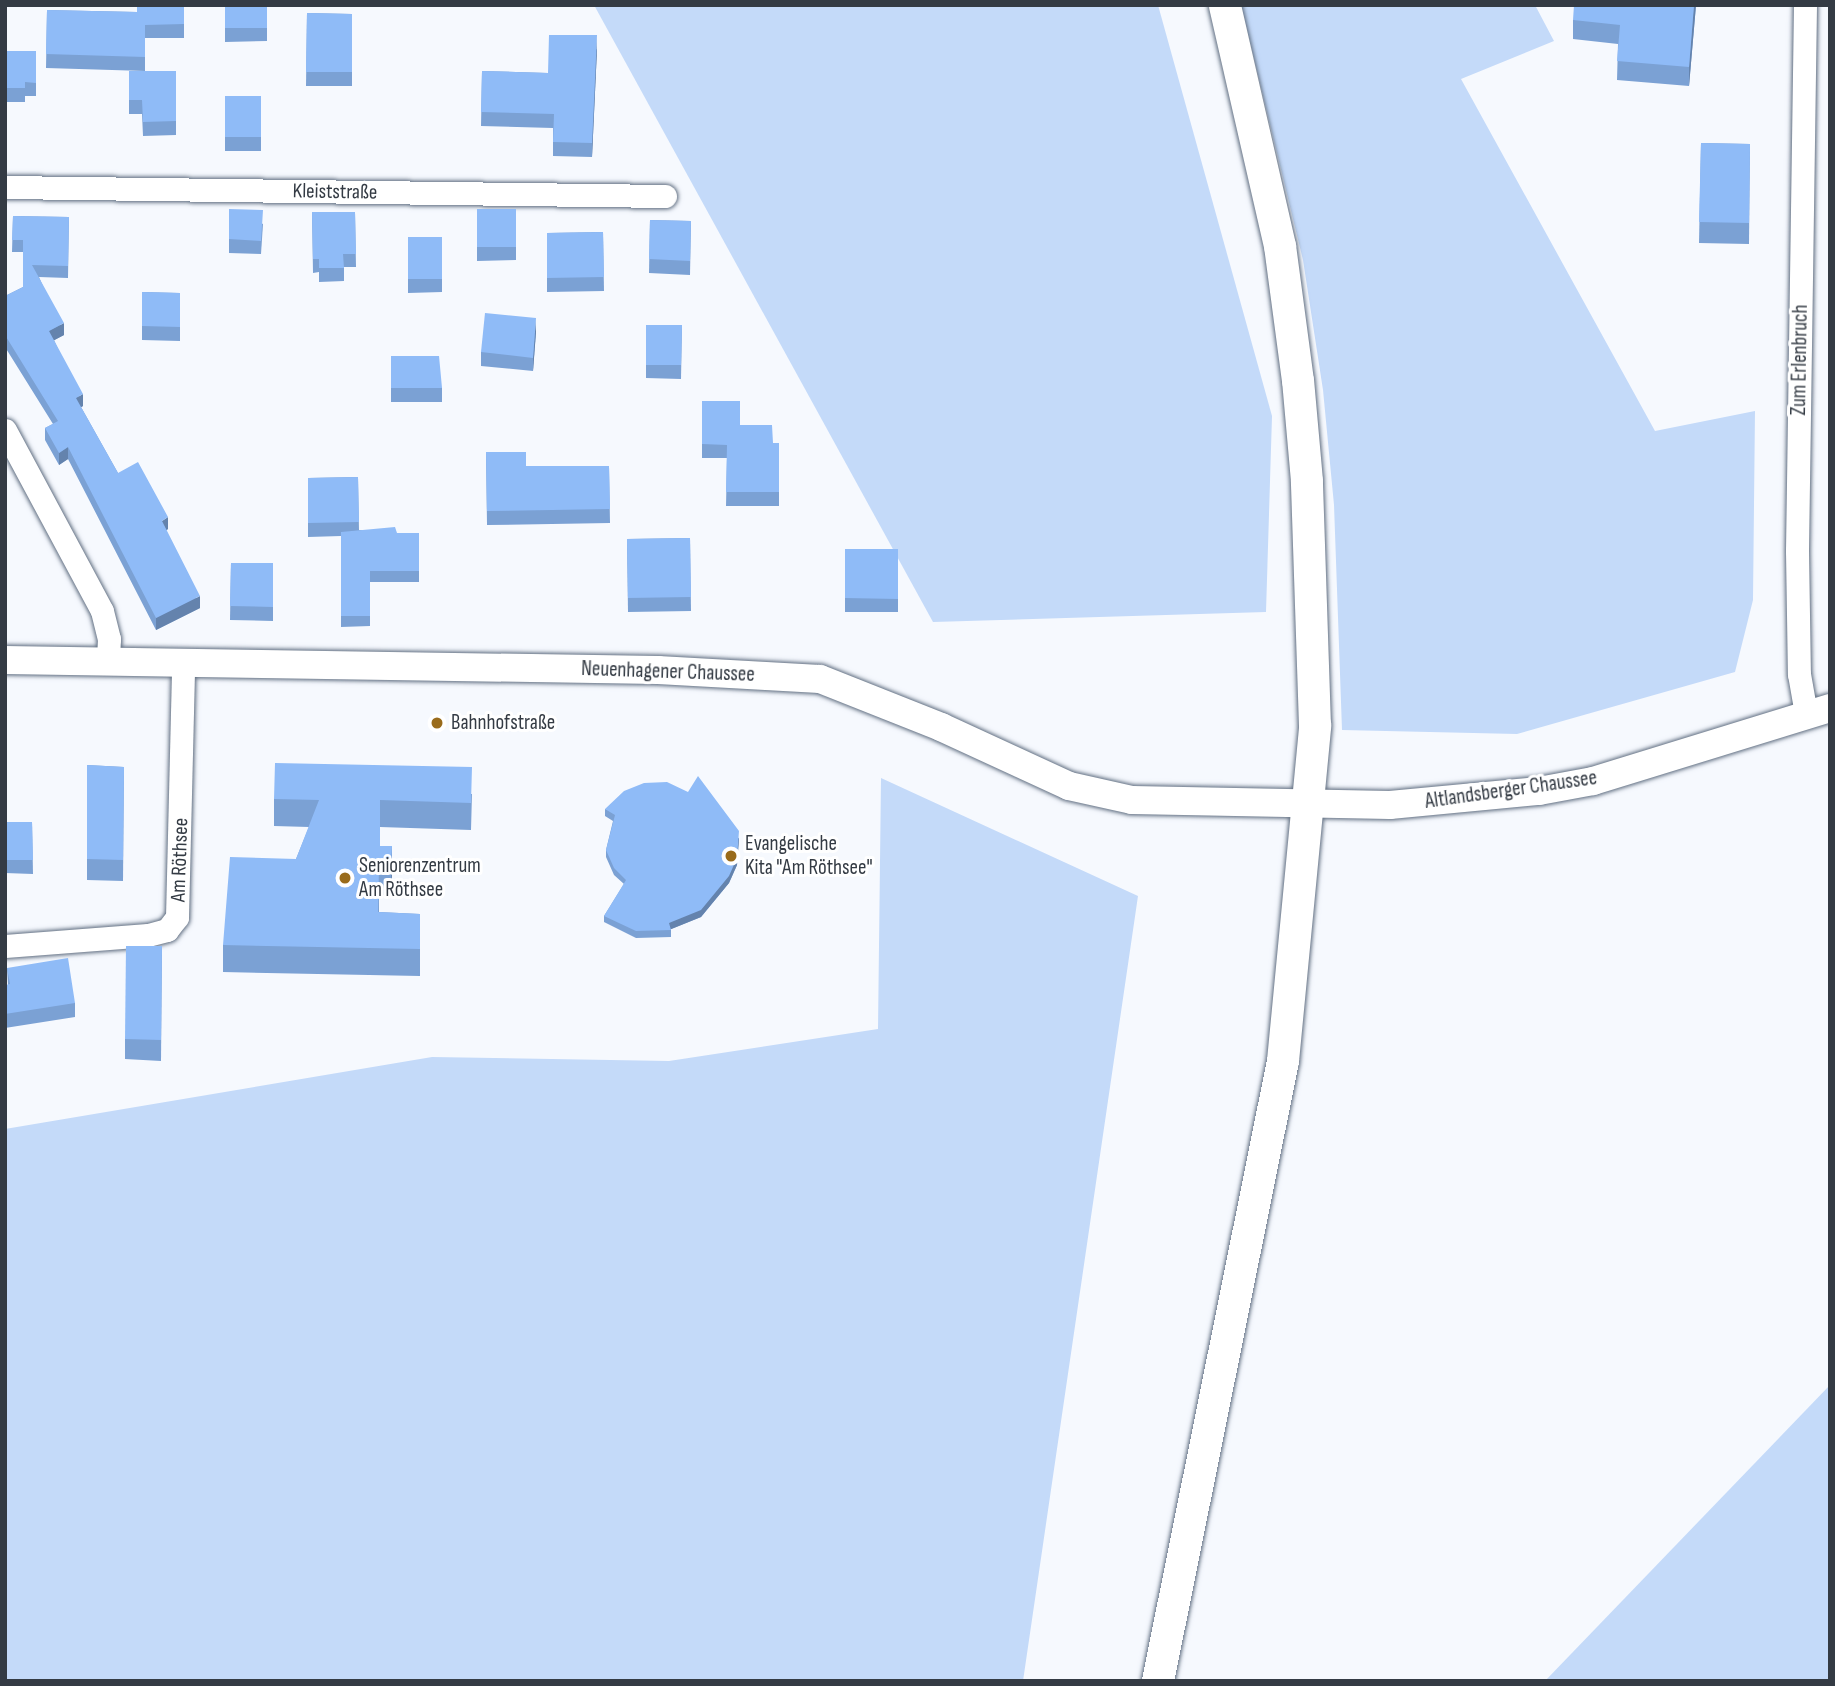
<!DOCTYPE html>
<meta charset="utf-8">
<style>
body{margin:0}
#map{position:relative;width:1835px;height:1686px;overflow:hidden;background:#f6f9fe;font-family:"Sofia Sans Condensed",sans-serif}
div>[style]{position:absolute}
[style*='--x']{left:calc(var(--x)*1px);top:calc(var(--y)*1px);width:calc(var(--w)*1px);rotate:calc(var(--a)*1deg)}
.green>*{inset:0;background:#c4daf9}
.roads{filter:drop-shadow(0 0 2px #627083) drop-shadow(0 0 2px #627083)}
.minor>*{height:23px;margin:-11.5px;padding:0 11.5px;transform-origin:11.5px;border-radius:11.5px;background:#fff}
.tertiary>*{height:28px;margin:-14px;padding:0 14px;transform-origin:14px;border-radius:14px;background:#fff}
.secondary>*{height:32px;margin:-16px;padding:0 16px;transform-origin:16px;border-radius:16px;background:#fff}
.wall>*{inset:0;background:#7ba1d4}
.shaded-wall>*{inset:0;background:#6483ad}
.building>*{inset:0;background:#8fbbf7}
.dots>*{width:19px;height:19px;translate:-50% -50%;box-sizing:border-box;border:4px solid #fff;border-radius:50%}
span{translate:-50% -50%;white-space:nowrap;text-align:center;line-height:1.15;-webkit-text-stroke:6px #fff;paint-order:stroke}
.street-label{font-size:21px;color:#343b44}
.poi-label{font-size:21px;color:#343b44}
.left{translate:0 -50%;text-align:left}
.frame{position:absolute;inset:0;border:7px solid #343b44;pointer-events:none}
</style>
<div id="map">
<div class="green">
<i style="clip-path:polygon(594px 5px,1158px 5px,1272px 416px,1266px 612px,933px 622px)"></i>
<i style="clip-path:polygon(1241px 5px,1535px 5px,1554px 41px,1461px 79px,1655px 431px,1755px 411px,1753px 600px,1735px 672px,1517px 734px,1342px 730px,1334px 505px,1323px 390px,1303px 260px)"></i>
<i style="clip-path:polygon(881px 778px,1138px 896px,1023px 1681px,5px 1681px,5px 1129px,432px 1057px,669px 1061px,878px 1029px)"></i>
<i style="clip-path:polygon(1830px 1385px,1830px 1681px,1545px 1681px)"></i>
</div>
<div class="roads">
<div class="minor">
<i style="--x:1805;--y:5;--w:546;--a:90.84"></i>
<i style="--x:1797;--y:551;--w:123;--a:89.1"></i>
<i style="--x:1799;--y:674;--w:40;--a:80"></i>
<i style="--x:5;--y:187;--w:660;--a:0.78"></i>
<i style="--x:5;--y:430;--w:205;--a:61.8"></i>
<i style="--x:102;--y:611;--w:29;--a:76"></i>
<i style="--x:109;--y:639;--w:21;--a:93"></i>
<i style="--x:5;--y:946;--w:143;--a:-4.4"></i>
<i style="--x:148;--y:935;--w:20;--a:-15"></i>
<i style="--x:167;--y:930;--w:16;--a:-52"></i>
<i style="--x:177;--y:917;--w:253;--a:-88.6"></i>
</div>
<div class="tertiary">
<i style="--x:5;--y:660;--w:653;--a:0.88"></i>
<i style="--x:658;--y:670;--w:162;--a:3.2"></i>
<i style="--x:820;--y:679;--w:130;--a:21.6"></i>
<i style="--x:941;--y:727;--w:141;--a:24.7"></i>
<i style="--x:1069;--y:786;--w:65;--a:12.5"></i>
<i style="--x:1132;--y:800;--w:258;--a:1.1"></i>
<i style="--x:1390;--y:805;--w:150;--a:-5.4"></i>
<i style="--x:1539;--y:791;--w:55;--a:-10.5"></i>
<i style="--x:1593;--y:781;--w:248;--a:-17.1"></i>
</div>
<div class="secondary">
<i style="--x:1158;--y:1681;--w:632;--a:-78.6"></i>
<i style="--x:1283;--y:1061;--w:337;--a:-84.5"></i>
<i style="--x:1315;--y:726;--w:245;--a:-91.9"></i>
<i style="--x:1307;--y:481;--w:100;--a:-95.1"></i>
<i style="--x:1298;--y:381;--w:136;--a:-97.6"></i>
<i style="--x:1280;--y:246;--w:247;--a:-102.9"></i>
</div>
</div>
<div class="wall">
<i style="clip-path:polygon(184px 5px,184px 38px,145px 38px,145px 71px,46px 68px,47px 10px,137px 12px)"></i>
<i style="clip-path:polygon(225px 5px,267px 5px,267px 41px,225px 42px)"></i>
<i style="clip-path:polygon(1696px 5px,1689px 86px,1617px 80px,1618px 44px,1573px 39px,1573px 20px)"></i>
<i style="clip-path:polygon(307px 13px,352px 14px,352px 86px,306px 86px)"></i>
<i style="clip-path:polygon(597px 49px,592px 157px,553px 156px,553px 128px,481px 126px,482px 71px,548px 73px)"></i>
<i style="clip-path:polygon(5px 51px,36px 51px,36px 96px,25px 96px,25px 102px,5px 102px)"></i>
<i style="clip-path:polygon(129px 71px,176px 71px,176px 135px,143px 136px,142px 114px,129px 114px)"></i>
<i style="clip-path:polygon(225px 96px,261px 96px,261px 151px,225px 151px)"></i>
<i style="clip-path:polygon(1701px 143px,1750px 144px,1749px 244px,1699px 243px)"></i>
<i style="clip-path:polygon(229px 209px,263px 224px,261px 254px,229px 253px)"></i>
<i style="clip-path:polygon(477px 209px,516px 209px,516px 260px,477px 261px)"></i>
<i style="clip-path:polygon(312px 212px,355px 212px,356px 267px,344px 267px,344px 281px,319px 282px,319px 272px,313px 273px)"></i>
<i style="clip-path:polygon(13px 216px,69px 217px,68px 278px,39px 277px,64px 335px,54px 340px,83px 406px,81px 407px,118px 473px,168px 529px,166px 530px,200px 608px,156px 630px,68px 459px,59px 465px,45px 440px,45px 428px,53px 424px,5px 347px,5px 296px,23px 287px,23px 252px,12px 252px)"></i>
<i style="clip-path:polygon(650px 220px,691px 221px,690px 275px,649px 273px)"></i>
<i style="clip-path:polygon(603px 232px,604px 291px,547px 292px,547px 233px)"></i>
<i style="clip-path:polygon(408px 237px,442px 237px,442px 292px,408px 293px)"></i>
<i style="clip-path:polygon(142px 292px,180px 293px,180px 341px,142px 340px)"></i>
<i style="clip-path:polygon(646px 325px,682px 325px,681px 379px,646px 378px)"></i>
<i style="clip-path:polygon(536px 332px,533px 371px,481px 366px,481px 352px)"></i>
<i style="clip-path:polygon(391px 356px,442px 388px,442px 402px,391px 402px)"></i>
<i style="clip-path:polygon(702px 401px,740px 425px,773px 443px,779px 443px,779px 506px,726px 506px,727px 458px,702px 458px)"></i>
<i style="clip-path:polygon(486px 452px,526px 466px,609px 466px,610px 523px,487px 525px)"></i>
<i style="clip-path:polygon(358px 477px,359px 530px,397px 533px,419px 533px,419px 582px,370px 582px,370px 626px,341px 627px,341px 536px,308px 537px,308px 478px)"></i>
<i style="clip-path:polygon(690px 538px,691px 611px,628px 612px,627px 539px)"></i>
<i style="clip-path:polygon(845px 549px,898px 549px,898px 612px,845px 612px)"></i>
<i style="clip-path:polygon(231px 563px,273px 563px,273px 621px,230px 620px)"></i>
<i style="clip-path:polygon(87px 765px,124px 767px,123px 881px,87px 880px)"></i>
<i style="clip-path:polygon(472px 794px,471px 830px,380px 827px,380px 846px,392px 846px,392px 873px,391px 895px,379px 895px,379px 912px,420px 914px,420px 976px,223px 972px,223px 945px,296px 859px,309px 827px,274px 826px,274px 799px)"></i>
<i style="clip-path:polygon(605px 809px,739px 838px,737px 865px,729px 883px,701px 917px,671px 929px,671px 937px,636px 938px,604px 922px,604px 916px,624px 884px,614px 875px,606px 857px,606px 850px,613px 821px,605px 816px)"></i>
<i style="clip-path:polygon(5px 822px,32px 822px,33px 874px,5px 873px)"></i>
<i style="clip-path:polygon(162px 946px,161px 1061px,125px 1059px,125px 1039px)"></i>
<i style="clip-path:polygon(7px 968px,75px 1003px,75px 1017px,5px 1028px,5px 985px,8px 985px)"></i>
</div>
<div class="shaded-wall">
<i style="clip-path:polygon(1694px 5px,1696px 5px,1689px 86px,1689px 67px)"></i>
<i style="clip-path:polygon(597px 35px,597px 49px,592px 157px,592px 143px)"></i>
<i style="clip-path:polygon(536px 318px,536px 332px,533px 371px,533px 358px)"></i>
<i style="clip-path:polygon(64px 323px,64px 335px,49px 343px,49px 331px)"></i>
<i style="clip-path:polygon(83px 394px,83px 406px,76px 410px,76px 398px)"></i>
<i style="clip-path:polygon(68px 447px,68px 459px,59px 465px,59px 453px)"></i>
<i style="clip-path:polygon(168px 517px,168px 529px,162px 533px,162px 521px)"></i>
<i style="clip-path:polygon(200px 596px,200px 608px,156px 630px,156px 618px)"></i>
<i style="clip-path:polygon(739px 838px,737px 865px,729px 883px,701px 917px,669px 930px,669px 923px)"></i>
<i style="clip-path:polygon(392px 846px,392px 873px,391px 895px,391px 868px)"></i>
</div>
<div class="building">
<i style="clip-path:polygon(137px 5px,184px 5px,184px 24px,145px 25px,145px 57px,46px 54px,47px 10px,137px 12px)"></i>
<i style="clip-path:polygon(225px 5px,267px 5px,267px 28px,225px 28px)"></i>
<i style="clip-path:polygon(1574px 5px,1694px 5px,1689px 67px,1617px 61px,1620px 25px,1573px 20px)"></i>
<i style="clip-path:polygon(307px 13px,352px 14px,352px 72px,306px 72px)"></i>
<i style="clip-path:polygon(549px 35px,597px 35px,592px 143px,553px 142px,554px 114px,481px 112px,482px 71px,548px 73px)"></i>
<i style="clip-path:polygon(5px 51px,36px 51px,36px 83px,25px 82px,25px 88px,5px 88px)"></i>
<i style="clip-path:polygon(129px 71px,176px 71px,176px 121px,143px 122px,142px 100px,129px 100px)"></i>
<i style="clip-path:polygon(225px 96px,261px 96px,261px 137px,225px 137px)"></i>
<i style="clip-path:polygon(1701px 143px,1750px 144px,1749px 223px,1699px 222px)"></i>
<i style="clip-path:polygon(229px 209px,263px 210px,261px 241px,229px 239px)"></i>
<i style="clip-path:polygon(477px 209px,516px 209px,516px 247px,477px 247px)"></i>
<i style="clip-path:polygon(312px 212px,355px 212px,356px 254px,343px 254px,344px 268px,319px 268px,319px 259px,313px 259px)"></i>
<i style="clip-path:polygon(13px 216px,69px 217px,68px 266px,32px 265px,64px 323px,49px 331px,83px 394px,76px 398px,118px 473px,138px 462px,168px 517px,162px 521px,200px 596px,156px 618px,68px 447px,59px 453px,45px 428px,58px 421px,5px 335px,5px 327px,6px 326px,5px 324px,5px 296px,23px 287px,23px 240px,12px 240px)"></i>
<i style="clip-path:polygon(650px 220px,691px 221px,690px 261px,649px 259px)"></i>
<i style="clip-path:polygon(603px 232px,604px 277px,547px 278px,547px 233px)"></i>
<i style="clip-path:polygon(408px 237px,442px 237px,442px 279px,408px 279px)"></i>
<i style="clip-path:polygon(142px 292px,180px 293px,180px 327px,142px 326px)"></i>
<i style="clip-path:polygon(485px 313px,536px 318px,533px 358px,481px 352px)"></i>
<i style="clip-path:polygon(646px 325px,682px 325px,681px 365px,646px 365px)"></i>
<i style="clip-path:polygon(391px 356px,439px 356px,442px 388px,391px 388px)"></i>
<i style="clip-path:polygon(702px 401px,740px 401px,740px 425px,772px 425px,773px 443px,779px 443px,779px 492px,726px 492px,727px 445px,702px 444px)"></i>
<i style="clip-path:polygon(486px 452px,526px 452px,526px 466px,609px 466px,610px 509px,487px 511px)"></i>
<i style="clip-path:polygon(358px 477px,359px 522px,308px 523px,308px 478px)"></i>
<i style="clip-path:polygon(395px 527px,397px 533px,419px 533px,419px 571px,370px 571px,370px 616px,341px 616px,341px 532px)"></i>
<i style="clip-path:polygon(690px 538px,691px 597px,628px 598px,627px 539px)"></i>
<i style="clip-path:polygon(845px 549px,898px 549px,898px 599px,845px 598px)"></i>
<i style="clip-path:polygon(231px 563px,273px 563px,273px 607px,230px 606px)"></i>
<i style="clip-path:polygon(275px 763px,472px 767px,471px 803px,380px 800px,380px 846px,392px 846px,391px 868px,379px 868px,378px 912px,420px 914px,420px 949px,223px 945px,230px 857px,296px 859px,319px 800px,274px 799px)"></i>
<i style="clip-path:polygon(87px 765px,124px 767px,123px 860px,87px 859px)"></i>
<i style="clip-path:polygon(698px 776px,739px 831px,737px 858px,729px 876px,701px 910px,669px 923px,671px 930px,636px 931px,604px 916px,626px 880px,614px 868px,606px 850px,615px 815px,605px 809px,624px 791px,644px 783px,667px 782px,688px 792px)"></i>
<i style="clip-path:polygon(5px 822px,32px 822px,33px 860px,5px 860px)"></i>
<i style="clip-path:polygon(126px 946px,162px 946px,161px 1040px,125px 1039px)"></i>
<i style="clip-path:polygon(68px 958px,75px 1003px,5px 1014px,5px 985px,10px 984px,7px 968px)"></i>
</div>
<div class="dots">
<i style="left:437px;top:723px;background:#996b1b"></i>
<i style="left:731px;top:856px;background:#996b1b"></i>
<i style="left:345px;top:878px;background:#996b1b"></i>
</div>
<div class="street-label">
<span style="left:335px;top:192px;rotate:1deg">Kleiststraße</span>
<span style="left:1800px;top:360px;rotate:-89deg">Zum Erlenbruch</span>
<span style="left:668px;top:672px;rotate:2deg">Neuenhagener Chaussee</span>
<span style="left:1511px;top:790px;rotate:-8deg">Altlandsberger Chaussee</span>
<span style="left:180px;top:860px;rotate:-88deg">Am Röthsee</span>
</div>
<div class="poi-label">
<span class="left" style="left:451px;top:723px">Bahnhofstraße</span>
<span class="left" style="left:745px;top:856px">Evangelische<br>Kita "Am Röthsee"</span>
<span class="left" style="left:359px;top:878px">Seniorenzentrum<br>Am Röthsee</span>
</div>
<div class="frame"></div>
</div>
